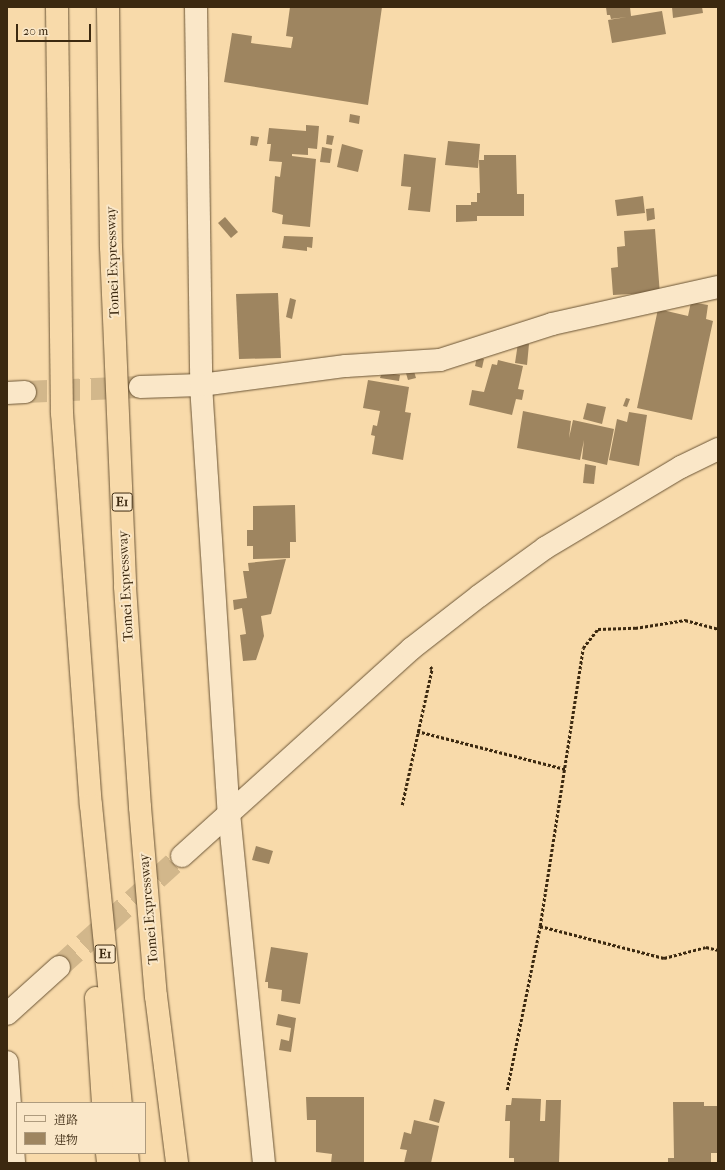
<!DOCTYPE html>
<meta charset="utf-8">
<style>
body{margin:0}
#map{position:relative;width:725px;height:1170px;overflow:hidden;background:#f8daaa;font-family:"IM FELL French Canon","Noto Serif JP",serif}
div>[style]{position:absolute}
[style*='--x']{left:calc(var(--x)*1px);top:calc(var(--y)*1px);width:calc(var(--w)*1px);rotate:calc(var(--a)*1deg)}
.building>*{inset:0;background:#9e8560}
.minor-tunnel>*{height:22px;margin-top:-11px;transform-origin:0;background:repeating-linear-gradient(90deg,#d2b78b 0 22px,transparent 0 33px)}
.tertiary-tunnel>*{height:22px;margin-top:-11px;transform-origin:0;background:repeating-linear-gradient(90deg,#d2b78b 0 22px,transparent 0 33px)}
.path>*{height:2.5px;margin-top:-1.25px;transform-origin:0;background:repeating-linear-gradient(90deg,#3c2910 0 3px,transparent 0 5px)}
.roads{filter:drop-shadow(0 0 1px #6b5536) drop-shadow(0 0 1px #6b5536)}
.minor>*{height:22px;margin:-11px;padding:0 11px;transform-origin:11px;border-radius:11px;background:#fae7c8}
.tertiary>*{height:22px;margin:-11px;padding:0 11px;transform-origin:11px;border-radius:11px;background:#fae7c8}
.motorway>*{height:22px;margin:-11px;padding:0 11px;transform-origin:11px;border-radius:11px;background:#f8daaa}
span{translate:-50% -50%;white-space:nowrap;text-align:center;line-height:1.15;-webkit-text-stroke:4px #fae7c8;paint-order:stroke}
.shield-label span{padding:1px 3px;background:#fae7c8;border:1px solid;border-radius:3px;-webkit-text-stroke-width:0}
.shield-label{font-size:13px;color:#3c2910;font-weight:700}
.street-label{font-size:14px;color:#3c2910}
.frame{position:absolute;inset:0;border:8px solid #3c2910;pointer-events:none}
.legend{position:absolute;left:16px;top:1102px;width:130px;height:52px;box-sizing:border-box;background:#fae7c8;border:1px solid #ae9b7e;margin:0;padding:5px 7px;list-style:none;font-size:12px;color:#3c2910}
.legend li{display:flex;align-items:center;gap:8px;height:20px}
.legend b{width:20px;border:1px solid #ae9b7e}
.scale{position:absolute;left:16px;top:24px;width:75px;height:18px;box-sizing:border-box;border:2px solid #3c2910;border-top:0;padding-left:5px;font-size:12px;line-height:14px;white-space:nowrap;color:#3c2910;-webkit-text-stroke:3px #fae7c8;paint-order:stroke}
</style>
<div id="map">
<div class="building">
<i style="clip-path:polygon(290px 7px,382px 7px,368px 105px,224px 82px,232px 33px,252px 36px,251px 43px,291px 48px,293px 37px,286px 36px)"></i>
<i style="clip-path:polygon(606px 7px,630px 7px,631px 16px,662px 11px,666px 34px,612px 43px,608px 20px,627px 17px,611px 19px,610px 15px,607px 15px)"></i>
<i style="clip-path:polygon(672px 7px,702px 7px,703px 13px,673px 18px)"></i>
<i style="clip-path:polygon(350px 114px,360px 116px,359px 124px,349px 122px)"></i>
<i style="clip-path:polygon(306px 125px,319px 126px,317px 149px,308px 148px,308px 155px,292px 154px,292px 156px,316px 159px,310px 227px,282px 224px,283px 215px,272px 212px,275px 176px,280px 177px,282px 162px,269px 161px,271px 144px,267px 144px,269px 128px,306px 131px)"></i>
<i style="clip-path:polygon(327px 135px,334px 136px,332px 145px,326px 144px)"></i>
<i style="clip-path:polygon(251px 136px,259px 137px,257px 146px,250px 145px)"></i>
<i style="clip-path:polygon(448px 141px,480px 144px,478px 168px,445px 165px)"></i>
<i style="clip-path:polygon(342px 144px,363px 150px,358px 172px,337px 167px)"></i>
<i style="clip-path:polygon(322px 147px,332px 149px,330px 163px,320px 162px)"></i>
<i style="clip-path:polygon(404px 154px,436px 158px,430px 212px,408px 210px,411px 187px,401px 186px)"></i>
<i style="clip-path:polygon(484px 155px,516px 155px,517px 194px,524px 194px,524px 216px,477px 216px,477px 221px,456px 222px,456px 205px,471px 205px,471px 202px,477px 202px,477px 193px,480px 193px,479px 160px,484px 160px)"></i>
<i style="clip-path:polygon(643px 196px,645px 213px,617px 216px,615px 200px)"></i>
<i style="clip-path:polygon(654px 208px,655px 219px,647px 221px,646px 209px)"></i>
<i style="clip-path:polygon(225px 217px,238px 232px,231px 238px,218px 223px)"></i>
<i style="clip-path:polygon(655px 229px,660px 295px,649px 293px,613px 295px,611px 268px,618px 267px,617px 247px,625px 246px,624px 231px)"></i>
<i style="clip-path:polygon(284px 236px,313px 237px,312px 248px,307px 247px,307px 251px,282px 248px)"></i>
<i style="clip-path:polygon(278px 293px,281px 358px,239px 359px,236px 294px)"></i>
<i style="clip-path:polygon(290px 298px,296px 300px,292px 319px,286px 317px)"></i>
<i style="clip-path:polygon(691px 302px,708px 305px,706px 319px,713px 321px,692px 420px,637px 408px,658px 309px,688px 316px)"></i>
<i style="clip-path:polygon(518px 343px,529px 344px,527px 365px,515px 363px)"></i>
<i style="clip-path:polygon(477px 357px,484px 359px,482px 368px,475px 366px)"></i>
<i style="clip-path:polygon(498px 360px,523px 366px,518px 389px,524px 390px,522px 400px,516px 399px,512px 415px,469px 405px,472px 390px,484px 392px,492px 364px,497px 365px)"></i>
<i style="clip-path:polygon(413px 368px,416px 378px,408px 380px,405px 370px)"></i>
<i style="clip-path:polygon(382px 372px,400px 375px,399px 381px,380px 378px)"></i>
<i style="clip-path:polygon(368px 380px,409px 387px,405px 412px,411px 413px,403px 460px,372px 454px,375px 436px,371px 435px,373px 425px,377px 426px,380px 411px,363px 408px)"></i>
<i style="clip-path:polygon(626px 398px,630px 399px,627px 407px,623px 406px)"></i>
<i style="clip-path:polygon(587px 403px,606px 407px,602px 424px,583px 419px)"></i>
<i style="clip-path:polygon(523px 411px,571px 421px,569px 438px,573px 420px,614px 429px,607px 465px,582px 459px,584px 440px,580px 460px,517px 448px)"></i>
<i style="clip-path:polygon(629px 412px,647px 415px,639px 466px,609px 460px,617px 419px,627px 422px)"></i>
<i style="clip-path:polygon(585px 464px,596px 466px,594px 484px,583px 483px)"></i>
<i style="clip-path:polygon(295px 505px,296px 542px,290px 542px,290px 558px,253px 559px,253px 546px,247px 546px,247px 530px,253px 530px,253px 506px)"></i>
<i style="clip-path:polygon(286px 559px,271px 614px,261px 616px,264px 636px,256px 660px,243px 661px,240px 635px,246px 634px,242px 608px,234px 610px,233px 600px,247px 598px,243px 571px,249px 571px,248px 563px)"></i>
<i style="clip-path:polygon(256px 846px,273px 851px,269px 864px,252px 860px)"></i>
<i style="clip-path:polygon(271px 947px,308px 953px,300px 1004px,281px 1001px,282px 990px,268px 988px,268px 982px,265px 982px)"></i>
<i style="clip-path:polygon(278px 1014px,296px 1018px,291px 1052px,279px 1050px,281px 1039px,289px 1041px,291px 1028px,276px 1025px)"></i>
<i style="clip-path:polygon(306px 1097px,364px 1097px,364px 1163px,331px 1163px,332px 1154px,316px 1152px,316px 1120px,307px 1120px)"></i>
<i style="clip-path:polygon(512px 1098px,541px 1099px,540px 1121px,545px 1121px,546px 1100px,561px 1100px,559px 1163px,514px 1163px,514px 1158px,509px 1158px,510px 1121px,505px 1121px,506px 1105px,511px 1105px)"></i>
<i style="clip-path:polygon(434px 1099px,445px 1102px,439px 1123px,429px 1120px)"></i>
<i style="clip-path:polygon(673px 1102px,704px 1102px,704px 1106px,718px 1106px,718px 1153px,711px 1153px,711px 1163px,668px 1163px,668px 1158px,674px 1158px)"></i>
<i style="clip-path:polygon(414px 1120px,439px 1126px,431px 1163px,404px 1163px,407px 1150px,400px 1149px,404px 1132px,411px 1134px)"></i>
</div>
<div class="minor-tunnel">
<i style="--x:25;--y:392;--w:115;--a:-2.5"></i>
</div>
<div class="tertiary-tunnel">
<i style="--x:59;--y:967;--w:166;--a:-42.1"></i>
</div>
<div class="path">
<i style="--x:417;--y:731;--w:153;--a:14.4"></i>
<i style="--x:402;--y:805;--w:139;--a:-77.6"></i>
<i style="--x:432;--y:669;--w:4;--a:-135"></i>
<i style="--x:540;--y:926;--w:128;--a:14.5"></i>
<i style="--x:664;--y:958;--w:43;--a:-14.7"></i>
<i style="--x:706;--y:947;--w:12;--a:14"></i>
<i style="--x:507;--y:1090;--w:167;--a:-78.6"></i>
<i style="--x:540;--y:926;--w:281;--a:-81.2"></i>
<i style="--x:583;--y:648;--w:24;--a:-52"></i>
<i style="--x:598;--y:629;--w:37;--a:-2"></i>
<i style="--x:635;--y:628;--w:51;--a:-9.1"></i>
<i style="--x:685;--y:620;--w:34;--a:15"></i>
</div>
<div class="roads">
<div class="minor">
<i style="--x:196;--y:7;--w:378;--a:89.2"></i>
<i style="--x:201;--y:385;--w:429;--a:86.3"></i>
<i style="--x:229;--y:813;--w:352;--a:84.3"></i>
<i style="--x:140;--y:387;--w:61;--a:-1.9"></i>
<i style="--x:201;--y:385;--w:146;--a:-7.5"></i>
<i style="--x:346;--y:366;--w:94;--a:-3.7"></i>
<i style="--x:440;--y:360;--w:118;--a:-17.8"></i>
<i style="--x:552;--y:324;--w:170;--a:-12.6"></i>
<i style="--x:7;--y:393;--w:18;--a:-3"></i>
<i style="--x:7;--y:1062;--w:101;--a:86"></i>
</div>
<div class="tertiary">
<i style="--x:182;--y:856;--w:309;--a:-42.1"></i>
<i style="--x:411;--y:649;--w:86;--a:-37.9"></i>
<i style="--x:479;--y:596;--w:82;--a:-36"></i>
<i style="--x:545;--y:548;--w:158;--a:-30.8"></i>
<i style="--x:681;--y:467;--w:41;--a:-25.9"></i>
<i style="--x:7;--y:1014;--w:70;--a:-42.1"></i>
</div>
<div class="motorway">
<i style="--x:57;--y:7;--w:406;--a:89.3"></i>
<i style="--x:62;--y:413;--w:393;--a:85.8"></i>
<i style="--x:91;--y:805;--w:300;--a:84.3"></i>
<i style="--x:108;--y:7;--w:240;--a:89.3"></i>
<i style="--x:111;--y:247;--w:340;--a:87.6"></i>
<i style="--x:125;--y:587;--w:221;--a:86.1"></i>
<i style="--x:140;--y:807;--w:190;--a:85.2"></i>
<i style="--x:156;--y:996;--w:168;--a:82.8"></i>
<i style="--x:96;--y:998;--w:105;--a:86.2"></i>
<i style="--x:107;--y:1153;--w:10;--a:84"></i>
<i style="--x:127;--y:1153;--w:10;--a:84"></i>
</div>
</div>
<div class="shield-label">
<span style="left:122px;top:502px">E1</span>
<span style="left:105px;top:954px">E1</span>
</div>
<div class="street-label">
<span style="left:113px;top:262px;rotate:-92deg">Tomei Expressway</span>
<span style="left:126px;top:586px;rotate:-93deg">Tomei Expressway</span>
<span style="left:149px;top:909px;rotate:-95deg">Tomei Expressway</span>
</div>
<div class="frame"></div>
<ul class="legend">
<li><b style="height:5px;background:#fae7c8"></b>道路</li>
<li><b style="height:11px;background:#9e8560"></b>建物</li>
</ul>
<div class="scale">20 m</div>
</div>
